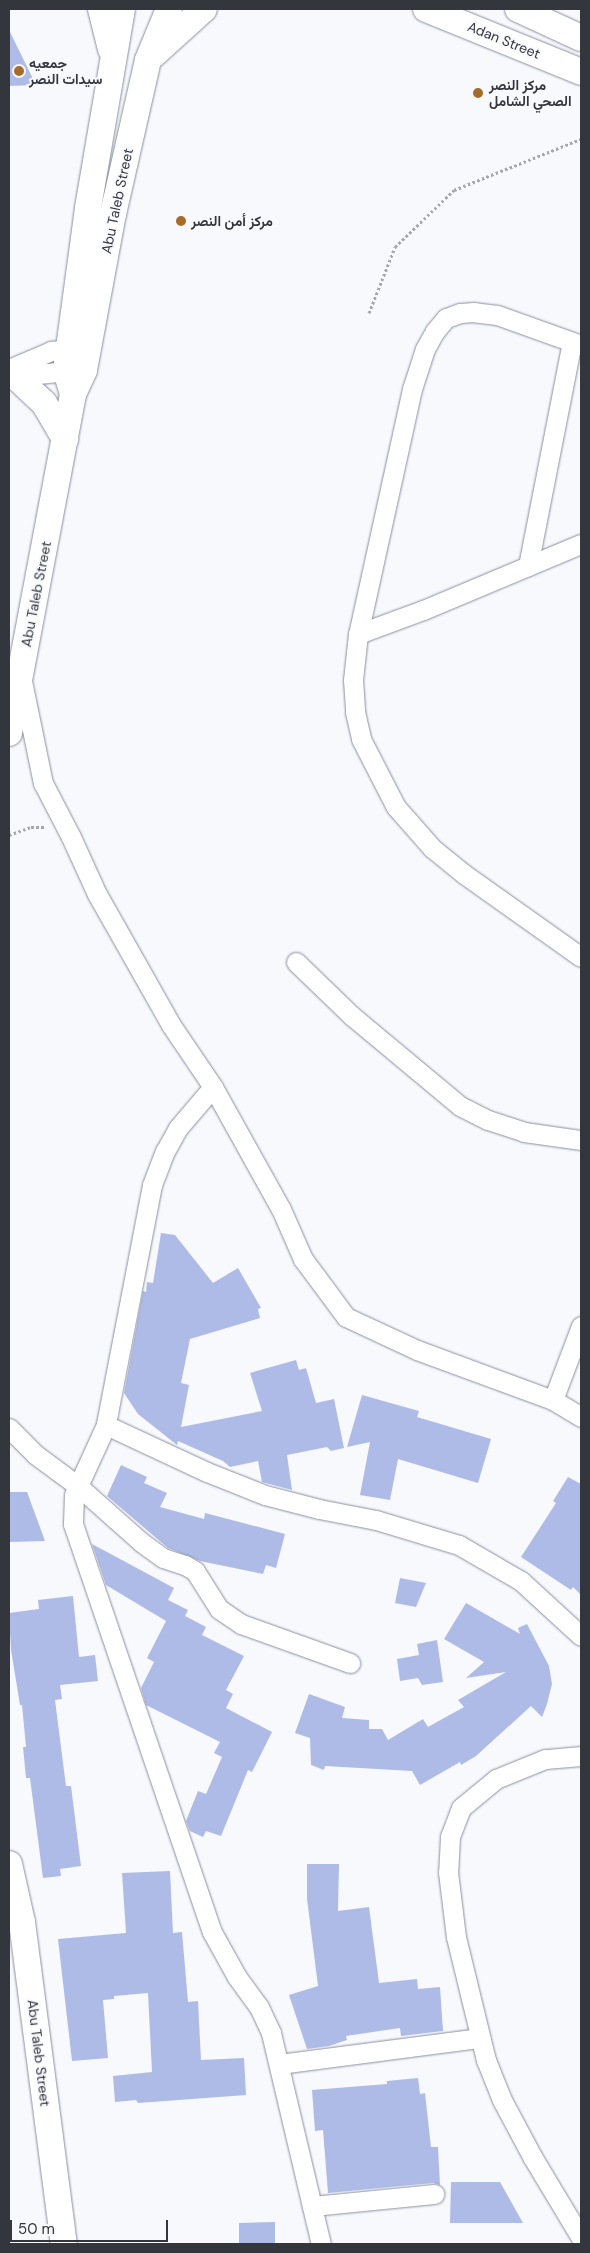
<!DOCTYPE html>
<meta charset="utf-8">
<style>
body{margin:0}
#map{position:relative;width:590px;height:2253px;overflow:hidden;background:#f8f9fd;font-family:"DM Sans",Vazirmatn,sans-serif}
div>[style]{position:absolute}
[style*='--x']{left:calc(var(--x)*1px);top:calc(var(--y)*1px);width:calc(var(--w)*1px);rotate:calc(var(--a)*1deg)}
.building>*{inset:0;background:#aebbe6}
.path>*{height:3px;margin-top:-1.5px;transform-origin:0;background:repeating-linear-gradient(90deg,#a6a7ac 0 2.5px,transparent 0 5px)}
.roads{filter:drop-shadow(0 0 1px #898e9f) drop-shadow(0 0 1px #898e9f)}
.street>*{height:19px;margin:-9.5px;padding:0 9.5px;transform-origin:9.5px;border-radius:9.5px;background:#fff}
.secondary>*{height:26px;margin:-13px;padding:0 13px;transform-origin:13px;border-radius:13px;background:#fff}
.dots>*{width:14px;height:14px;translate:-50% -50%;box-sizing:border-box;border:2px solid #f8f9fd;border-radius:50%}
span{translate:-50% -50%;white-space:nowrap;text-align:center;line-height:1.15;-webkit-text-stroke:4px #f8f9fd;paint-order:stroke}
.street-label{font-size:14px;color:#34363d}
.poi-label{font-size:14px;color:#34363d;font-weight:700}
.left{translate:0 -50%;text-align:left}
.frame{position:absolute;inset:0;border:10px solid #34363d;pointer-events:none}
.scale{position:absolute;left:10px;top:2220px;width:158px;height:22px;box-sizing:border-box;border:2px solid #34363d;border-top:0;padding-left:6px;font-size:15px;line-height:18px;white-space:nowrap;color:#34363d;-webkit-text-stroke:4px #f8f9fd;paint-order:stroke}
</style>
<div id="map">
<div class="building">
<i style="clip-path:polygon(9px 30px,36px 85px,9px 86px)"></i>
<i style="clip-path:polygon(161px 1233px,175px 1235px,213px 1283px,238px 1268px,261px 1308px,258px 1309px,260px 1318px,190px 1339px,181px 1383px,189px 1385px,181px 1427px,262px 1411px,250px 1373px,296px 1360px,299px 1370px,306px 1368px,316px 1403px,334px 1399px,344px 1448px,331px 1451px,327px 1447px,287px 1455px,292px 1490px,262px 1482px,258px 1461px,230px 1467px,223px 1461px,178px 1441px,177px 1445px,138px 1414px,124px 1393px,143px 1291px,146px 1292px,147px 1282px,153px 1283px)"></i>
<i style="clip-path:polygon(362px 1395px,419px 1411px,417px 1417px,491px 1439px,478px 1483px,398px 1459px,390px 1500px,360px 1495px,370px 1442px,347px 1447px)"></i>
<i style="clip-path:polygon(121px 1465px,147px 1477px,144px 1483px,167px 1493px,160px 1507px,204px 1519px,205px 1513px,285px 1534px,276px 1568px,266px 1565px,263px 1574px,200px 1561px,168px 1548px,107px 1496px)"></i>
<i style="clip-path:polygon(568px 1477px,581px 1484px,581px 1595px,573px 1587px,571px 1590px,521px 1557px,556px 1503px,553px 1501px)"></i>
<i style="clip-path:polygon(9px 1492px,27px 1492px,45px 1541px,9px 1542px)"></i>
<i style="clip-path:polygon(92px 1544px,174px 1588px,168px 1600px,188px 1610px,185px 1616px,206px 1627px,202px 1635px,244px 1656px,226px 1690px,233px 1694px,226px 1708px,272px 1732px,252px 1772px,248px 1770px,221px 1836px,206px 1831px,203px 1837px,190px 1831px,186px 1821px,198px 1791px,206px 1794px,222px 1757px,214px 1753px,220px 1742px,146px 1705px,141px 1688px,154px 1662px,147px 1658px,166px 1621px,106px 1585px)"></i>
<i style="clip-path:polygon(400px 1578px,426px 1583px,416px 1607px,395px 1603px)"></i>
<i style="clip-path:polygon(73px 1596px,79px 1657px,95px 1655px,98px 1681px,60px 1685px,62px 1699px,55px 1700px,66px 1786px,71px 1786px,81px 1866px,60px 1869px,61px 1876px,43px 1878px,30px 1778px,26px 1778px,23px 1747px,26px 1747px,22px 1705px,20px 1705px,11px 1650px,9px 1613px,39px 1609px,38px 1600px)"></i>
<i style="clip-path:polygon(466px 1603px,520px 1634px,518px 1628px,527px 1624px,549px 1666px,552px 1684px,547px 1704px,542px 1717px,531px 1706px,476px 1756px,461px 1765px,460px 1762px,420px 1785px,412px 1771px,325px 1766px,324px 1770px,311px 1765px,310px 1738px,295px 1733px,309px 1694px,345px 1707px,342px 1718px,369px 1720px,369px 1729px,382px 1729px,388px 1740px,423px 1719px,428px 1727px,464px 1707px,458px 1700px,506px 1672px,466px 1678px,484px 1662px,444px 1639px)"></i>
<i style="clip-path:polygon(437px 1640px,443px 1682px,422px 1685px,418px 1678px,400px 1681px,397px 1659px,419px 1655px,417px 1644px)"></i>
<i style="clip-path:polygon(307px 1864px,339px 1864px,338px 1911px,369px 1907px,379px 1983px,417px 1979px,418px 1989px,440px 1987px,443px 2031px,401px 2036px,400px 2028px,346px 2036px,347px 2040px,329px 2046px,307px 2049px,289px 1995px,318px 1986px,307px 1899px)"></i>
<i style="clip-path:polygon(170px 1871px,173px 1933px,182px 1932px,188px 2002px,198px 2001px,201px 2060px,244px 2058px,246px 2095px,138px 2103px,136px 2100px,115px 2102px,113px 2076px,152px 2072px,148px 1993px,114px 1996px,114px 1999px,103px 2000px,108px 2058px,72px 2061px,58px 1939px,126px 1933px,122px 1873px)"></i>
<i style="clip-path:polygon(418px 2078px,420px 2094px,425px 2093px,431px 2147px,438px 2147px,440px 2185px,433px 2183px,328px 2193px,323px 2130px,315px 2131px,312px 2090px,387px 2084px,387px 2081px)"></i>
<i style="clip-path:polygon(451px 2182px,500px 2182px,523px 2223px,450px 2223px)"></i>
<i style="clip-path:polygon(275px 2222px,275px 2244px,239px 2244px,239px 2223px)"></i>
</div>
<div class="path">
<i style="--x:369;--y:313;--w:71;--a:-68.5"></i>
<i style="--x:395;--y:247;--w:82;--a:-44"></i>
<i style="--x:454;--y:190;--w:137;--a:-21.9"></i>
<i style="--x:9;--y:835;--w:23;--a:-20"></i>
<i style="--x:31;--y:827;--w:13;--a:0"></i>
</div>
<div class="roads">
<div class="street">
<i style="--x:581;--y:345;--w:89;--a:-160.3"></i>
<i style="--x:497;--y:315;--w:23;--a:-173"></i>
<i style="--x:474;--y:312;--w:14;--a:176"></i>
<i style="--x:460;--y:313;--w:15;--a:160"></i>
<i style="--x:446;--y:318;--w:17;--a:130"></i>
<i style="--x:435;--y:331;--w:21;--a:119"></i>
<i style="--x:425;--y:349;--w:42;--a:108"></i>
<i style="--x:412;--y:389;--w:251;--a:102.4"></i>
<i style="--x:358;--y:634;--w:46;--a:96.2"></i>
<i style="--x:353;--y:680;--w:32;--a:86"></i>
<i style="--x:355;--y:712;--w:28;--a:77"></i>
<i style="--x:361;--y:739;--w:76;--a:62.8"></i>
<i style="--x:396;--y:807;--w:55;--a:48.7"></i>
<i style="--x:432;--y:848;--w:41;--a:39.1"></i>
<i style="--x:464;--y:874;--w:143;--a:35.4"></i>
<i style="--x:9;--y:369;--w:46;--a:-23.2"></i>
<i style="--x:51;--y:351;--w:29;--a:-6"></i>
<i style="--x:9;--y:377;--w:68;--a:-5.9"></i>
<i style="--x:528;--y:566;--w:228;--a:-78.9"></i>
<i style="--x:358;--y:634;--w:69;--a:-20.3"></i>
<i style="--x:423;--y:610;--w:171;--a:-22.7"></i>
<i style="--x:22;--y:681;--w:104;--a:78.4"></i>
<i style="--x:43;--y:783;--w:61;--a:62.6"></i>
<i style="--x:71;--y:837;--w:63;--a:65.5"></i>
<i style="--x:97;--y:894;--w:150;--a:60.5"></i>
<i style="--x:171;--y:1025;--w:75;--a:55.9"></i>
<i style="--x:213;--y:1087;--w:140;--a:60.9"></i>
<i style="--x:281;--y:1209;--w:55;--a:66.3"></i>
<i style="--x:303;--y:1259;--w:72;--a:53.4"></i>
<i style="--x:346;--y:1317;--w:78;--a:24.9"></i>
<i style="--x:417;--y:1350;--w:145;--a:20.2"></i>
<i style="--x:553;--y:1400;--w:33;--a:31"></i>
<i style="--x:296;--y:962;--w:78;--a:44"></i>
<i style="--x:352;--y:1016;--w:141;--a:39.8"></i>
<i style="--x:460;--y:1106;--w:31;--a:27"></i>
<i style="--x:488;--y:1120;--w:38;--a:18"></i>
<i style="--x:524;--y:1132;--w:58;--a:8"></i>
<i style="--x:213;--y:1087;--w:54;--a:130.5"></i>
<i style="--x:178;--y:1128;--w:26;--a:119"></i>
<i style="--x:165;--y:1151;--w:36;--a:111"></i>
<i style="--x:152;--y:1185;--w:244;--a:100.9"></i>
<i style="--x:106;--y:1425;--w:77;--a:114.6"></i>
<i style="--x:74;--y:1495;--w:29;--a:92"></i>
<i style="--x:73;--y:1524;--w:431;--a:71.2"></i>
<i style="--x:212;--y:1932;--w:51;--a:60.9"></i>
<i style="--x:237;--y:1977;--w:37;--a:54"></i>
<i style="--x:259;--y:2007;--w:29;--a:65"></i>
<i style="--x:271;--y:2033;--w:217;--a:76.7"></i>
<i style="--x:553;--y:1400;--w:79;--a:-69.3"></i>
<i style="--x:106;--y:1425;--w:111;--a:25"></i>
<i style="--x:207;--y:1472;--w:62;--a:21.6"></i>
<i style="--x:265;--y:1495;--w:56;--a:14.5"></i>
<i style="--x:319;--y:1509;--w:58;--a:10.9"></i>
<i style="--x:376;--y:1520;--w:87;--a:16.8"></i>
<i style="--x:459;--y:1545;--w:72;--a:30.1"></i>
<i style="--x:521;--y:1581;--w:81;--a:42.5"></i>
<i style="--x:9;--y:1428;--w:38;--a:45"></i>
<i style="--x:36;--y:1455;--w:52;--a:36.4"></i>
<i style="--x:78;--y:1486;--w:84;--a:41.6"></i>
<i style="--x:141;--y:1542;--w:27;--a:36"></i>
<i style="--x:163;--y:1558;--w:23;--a:18"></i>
<i style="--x:185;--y:1565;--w:12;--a:31"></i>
<i style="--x:195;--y:1571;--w:45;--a:57.7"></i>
<i style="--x:219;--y:1609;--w:27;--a:34"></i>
<i style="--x:241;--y:1624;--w:116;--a:19.7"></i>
<i style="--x:581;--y:1756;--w:36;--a:175"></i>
<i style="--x:545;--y:1759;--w:53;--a:157.8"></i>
<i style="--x:496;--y:1779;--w:45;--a:140.4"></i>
<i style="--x:461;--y:1808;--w:31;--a:111"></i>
<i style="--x:450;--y:1837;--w:35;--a:93"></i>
<i style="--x:448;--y:1872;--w:65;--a:83"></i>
<i style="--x:456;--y:1937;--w:127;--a:76.3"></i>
<i style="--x:486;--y:2060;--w:43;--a:68.2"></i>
<i style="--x:502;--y:2100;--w:66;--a:61.9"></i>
<i style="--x:533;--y:2158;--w:93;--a:59"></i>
<i style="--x:279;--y:2064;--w:203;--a:-7.4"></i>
<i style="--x:312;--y:2206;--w:123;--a:-5.6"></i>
</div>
<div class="secondary">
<i style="--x:101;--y:9;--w:41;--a:76"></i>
<i style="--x:426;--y:9;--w:167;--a:22.1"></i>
<i style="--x:518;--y:9;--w:69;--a:24.7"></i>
<i style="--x:154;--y:54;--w:67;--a:-42"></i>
<i style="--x:16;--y:377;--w:38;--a:43"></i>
<i style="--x:44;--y:403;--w:42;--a:59.7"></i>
<i style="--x:73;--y:394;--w:24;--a:-107"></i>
<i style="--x:66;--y:371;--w:164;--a:-82.3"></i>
<i style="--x:88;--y:208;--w:202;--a:-80.3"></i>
<i style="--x:9;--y:733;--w:345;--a:-79.3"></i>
<i style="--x:73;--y:394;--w:26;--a:-65"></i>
<i style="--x:84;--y:370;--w:159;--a:-79.5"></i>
<i style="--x:113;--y:214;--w:158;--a:-77.2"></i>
<i style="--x:148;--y:60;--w:55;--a:-67.6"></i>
<i style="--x:9;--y:1864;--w:59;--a:77.4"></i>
<i style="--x:22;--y:1922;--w:325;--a:82.6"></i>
</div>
</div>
<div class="dots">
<i style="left:19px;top:71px;background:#a66c2b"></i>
<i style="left:478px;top:93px;background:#a66c2b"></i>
<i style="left:181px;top:221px;background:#a66c2b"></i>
</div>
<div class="street-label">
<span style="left:504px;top:40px;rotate:22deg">Adan Street</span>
<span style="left:117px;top:201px;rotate:-78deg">Abu Taleb Street</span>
<span style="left:36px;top:594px;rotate:-79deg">Abu Taleb Street</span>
<span style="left:39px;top:2053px;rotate:83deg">Abu Taleb Street</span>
</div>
<div class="poi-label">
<span class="left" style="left:29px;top:71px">جمعيه<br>سيدات النصر</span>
<span class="left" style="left:489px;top:93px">مركز النصر<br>الصحي الشامل</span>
<span class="left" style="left:191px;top:221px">مركز أمن النصر</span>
</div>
<div class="frame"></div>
<div class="scale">50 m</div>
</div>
